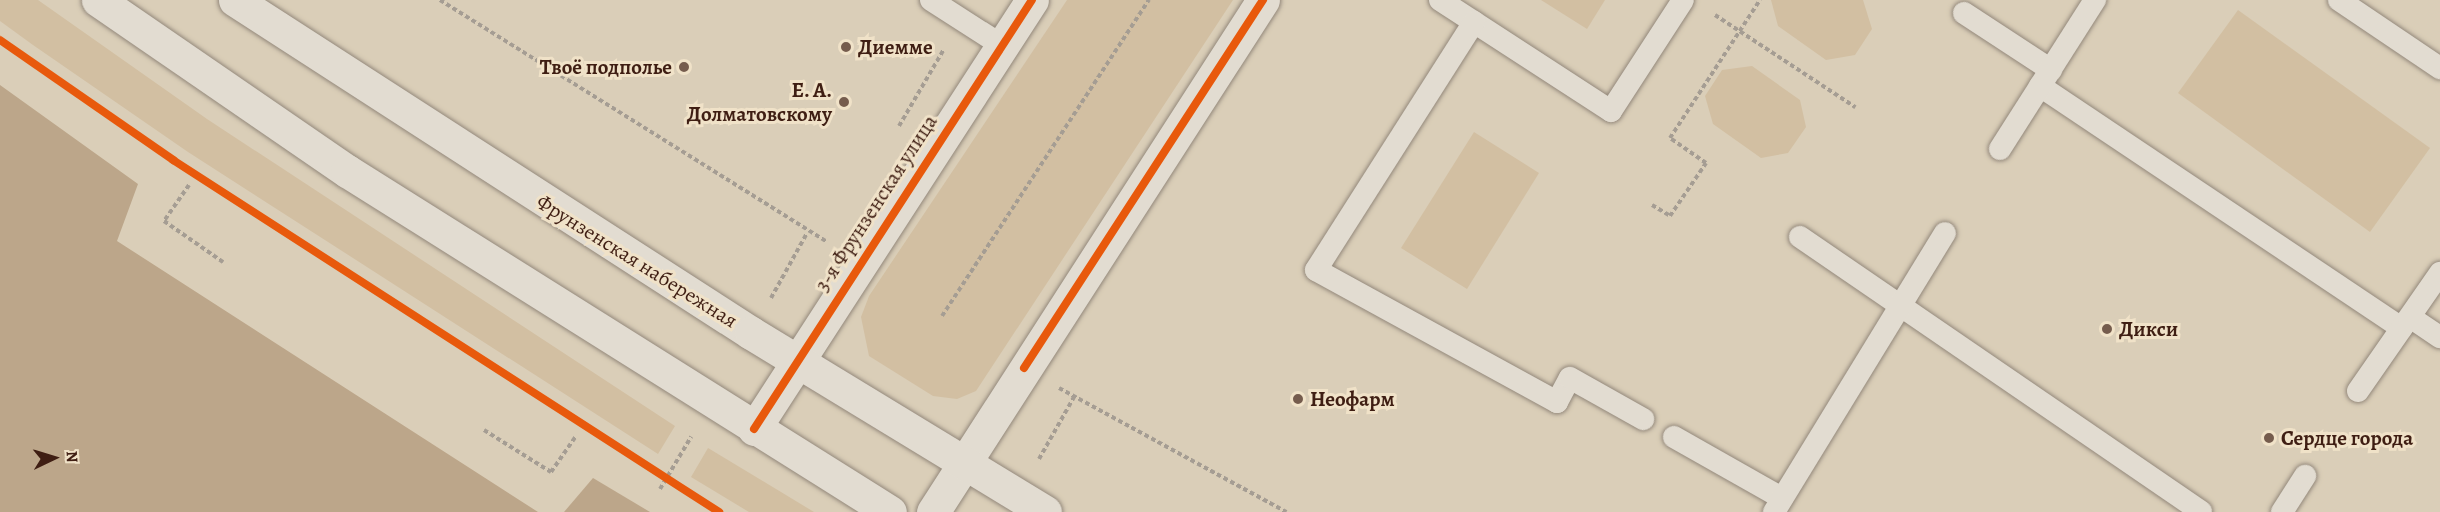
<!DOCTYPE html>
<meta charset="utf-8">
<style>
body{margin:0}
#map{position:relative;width:2440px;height:512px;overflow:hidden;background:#daceb8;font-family:Alegreya,serif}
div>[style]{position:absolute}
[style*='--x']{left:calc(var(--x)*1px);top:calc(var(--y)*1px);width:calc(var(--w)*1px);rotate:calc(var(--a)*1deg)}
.green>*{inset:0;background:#d2bfa2}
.water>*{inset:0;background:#bca68a}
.path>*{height:4px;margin-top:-2px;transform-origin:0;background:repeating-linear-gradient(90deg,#a59d93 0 4.5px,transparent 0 7.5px)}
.roads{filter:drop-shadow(0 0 2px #93887b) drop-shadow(0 0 2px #93887b)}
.service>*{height:22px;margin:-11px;padding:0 11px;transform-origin:11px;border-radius:11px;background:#e2dcd1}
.tertiary>*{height:33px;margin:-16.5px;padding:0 16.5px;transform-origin:16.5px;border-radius:16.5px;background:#e2dcd1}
.secondary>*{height:33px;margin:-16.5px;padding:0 16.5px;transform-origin:16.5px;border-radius:16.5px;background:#e2dcd1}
.cycleway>*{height:8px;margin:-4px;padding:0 4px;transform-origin:4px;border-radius:4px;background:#e8590c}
.dots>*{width:16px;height:16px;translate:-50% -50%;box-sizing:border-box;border:3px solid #f0e2c8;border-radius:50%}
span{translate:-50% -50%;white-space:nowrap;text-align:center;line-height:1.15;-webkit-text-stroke:6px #f0e2c8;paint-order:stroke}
.poi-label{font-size:21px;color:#3f1e13;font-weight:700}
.left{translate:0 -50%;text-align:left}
.right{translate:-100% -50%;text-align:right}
.street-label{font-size:21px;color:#3f1e13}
.north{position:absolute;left:24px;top:428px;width:60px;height:60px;-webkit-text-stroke:4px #f0e2c8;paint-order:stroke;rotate:86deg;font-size:16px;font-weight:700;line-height:24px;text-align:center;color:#3f1e13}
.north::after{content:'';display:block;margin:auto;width:21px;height:27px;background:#3f1e13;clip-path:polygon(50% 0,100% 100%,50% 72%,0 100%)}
</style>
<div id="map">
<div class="green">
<i style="clip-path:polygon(0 0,38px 0,207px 119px,675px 426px,658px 454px,188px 152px,33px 45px,0 21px)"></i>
<i style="clip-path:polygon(1067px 0,1233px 0,976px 391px,957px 399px,933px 396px,869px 356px,861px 317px,869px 296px)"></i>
<i style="clip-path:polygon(1541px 0,1605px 0,1587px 29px)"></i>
<i style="clip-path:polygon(1771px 0,1863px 0,1872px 29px,1855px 55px,1826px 60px,1778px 26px)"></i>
<i style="clip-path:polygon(2238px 10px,2430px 148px,2370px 232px,2178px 93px)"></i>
<i style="clip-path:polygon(1752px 66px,1800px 100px,1806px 127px,1788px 153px,1761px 158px,1713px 124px,1705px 96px,1722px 70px)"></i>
<i style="clip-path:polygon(1474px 132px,1539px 173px,1467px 289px,1401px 248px)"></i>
<i style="clip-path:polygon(708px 448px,814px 512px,749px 512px,691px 477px)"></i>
</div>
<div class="water">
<i style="clip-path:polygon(0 85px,138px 184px,117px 241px,538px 512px,0 512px)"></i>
<i style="clip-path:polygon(593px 478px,650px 512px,564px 512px)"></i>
</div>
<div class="path">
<i style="--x:440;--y:0;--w:455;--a:32"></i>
<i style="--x:1715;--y:15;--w:168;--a:33.3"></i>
<i style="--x:899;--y:126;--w:89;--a:-59.7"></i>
<i style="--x:189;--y:185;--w:44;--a:124.8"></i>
<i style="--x:164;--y:221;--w:72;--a:34.8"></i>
<i style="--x:1652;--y:205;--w:21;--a:31"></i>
<i style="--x:1670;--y:216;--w:64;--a:-55.8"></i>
<i style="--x:1706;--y:163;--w:44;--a:-145.2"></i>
<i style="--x:1670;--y:138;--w:165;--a:-56.9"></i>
<i style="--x:771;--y:298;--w:74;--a:-61"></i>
<i style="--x:942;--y:316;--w:378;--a:-56.8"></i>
<i style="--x:1059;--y:388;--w:259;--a:28.6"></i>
<i style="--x:484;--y:430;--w:79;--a:32.1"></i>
<i style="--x:551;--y:472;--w:44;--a:-55.2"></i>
<i style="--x:1039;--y:459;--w:71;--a:-60.6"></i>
<i style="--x:660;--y:489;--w:61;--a:-59.2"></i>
</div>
<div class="roads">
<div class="service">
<i style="--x:931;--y:0;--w:83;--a:32.7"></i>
<i style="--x:1440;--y:0;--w:204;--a:33"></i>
<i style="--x:1611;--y:111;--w:132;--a:-57"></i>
<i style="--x:2339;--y:0;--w:122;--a:34"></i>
<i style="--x:1964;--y:13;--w:104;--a:33.2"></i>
<i style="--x:1474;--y:22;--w:294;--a:122.5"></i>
<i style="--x:1316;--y:270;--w:275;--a:28.7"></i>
<i style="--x:1557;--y:402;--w:27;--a:-62"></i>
<i style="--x:1570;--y:378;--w:84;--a:29.3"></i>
<i style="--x:2040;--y:86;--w:435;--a:33.8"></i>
<i style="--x:2000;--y:149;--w:177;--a:-57.5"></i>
<i style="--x:1800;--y:237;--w:486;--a:34.4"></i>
<i style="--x:2410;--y:317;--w:36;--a:34"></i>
<i style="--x:2358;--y:391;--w:144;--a:-55.2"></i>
<i style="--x:1674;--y:437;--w:124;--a:29.5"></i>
<i style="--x:1774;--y:512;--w:327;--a:-58.5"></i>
<i style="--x:2282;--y:512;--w:43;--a:-57.4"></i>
</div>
<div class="tertiary">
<i style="--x:754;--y:429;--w:511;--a:-57.06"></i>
<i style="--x:933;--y:512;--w:609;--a:-57.2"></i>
</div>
<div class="secondary">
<i style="--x:98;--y:0;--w:302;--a:34.5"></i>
<i style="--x:347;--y:171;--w:641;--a:32.13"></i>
<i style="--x:235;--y:0;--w:614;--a:32.84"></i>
<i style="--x:751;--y:333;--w:344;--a:31.3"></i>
</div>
</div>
<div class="cycleway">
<i style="--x:0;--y:40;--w:211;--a:34.7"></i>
<i style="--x:173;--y:160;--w:650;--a:32.81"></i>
<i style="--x:1024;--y:368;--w:439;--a:-57"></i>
<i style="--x:754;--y:429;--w:511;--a:-57.06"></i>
</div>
<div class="dots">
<i style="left:846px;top:47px;background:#755c4d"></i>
<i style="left:684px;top:67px;background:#755c4d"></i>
<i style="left:844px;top:102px;background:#755c4d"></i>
<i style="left:2107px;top:329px;background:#755c4d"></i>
<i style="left:1298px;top:399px;background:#755c4d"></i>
<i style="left:2269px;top:438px;background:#755c4d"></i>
</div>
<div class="poi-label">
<span class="left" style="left:858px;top:47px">Диемме</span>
<span class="right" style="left:672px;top:67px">Твоё подполье</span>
<span class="right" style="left:832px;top:102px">Е. А.<br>Долматовскому</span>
<span class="left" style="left:2119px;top:329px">Дикси</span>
<span class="left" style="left:1310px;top:399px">Неофарм</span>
<span class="left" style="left:2281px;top:438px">Сердце города</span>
</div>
<div class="street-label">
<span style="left:876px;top:203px;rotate:-57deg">3-я Фрунзенская улица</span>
<span style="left:637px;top:261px;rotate:32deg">Фрунзенская набережная</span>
</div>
<div class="north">N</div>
</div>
